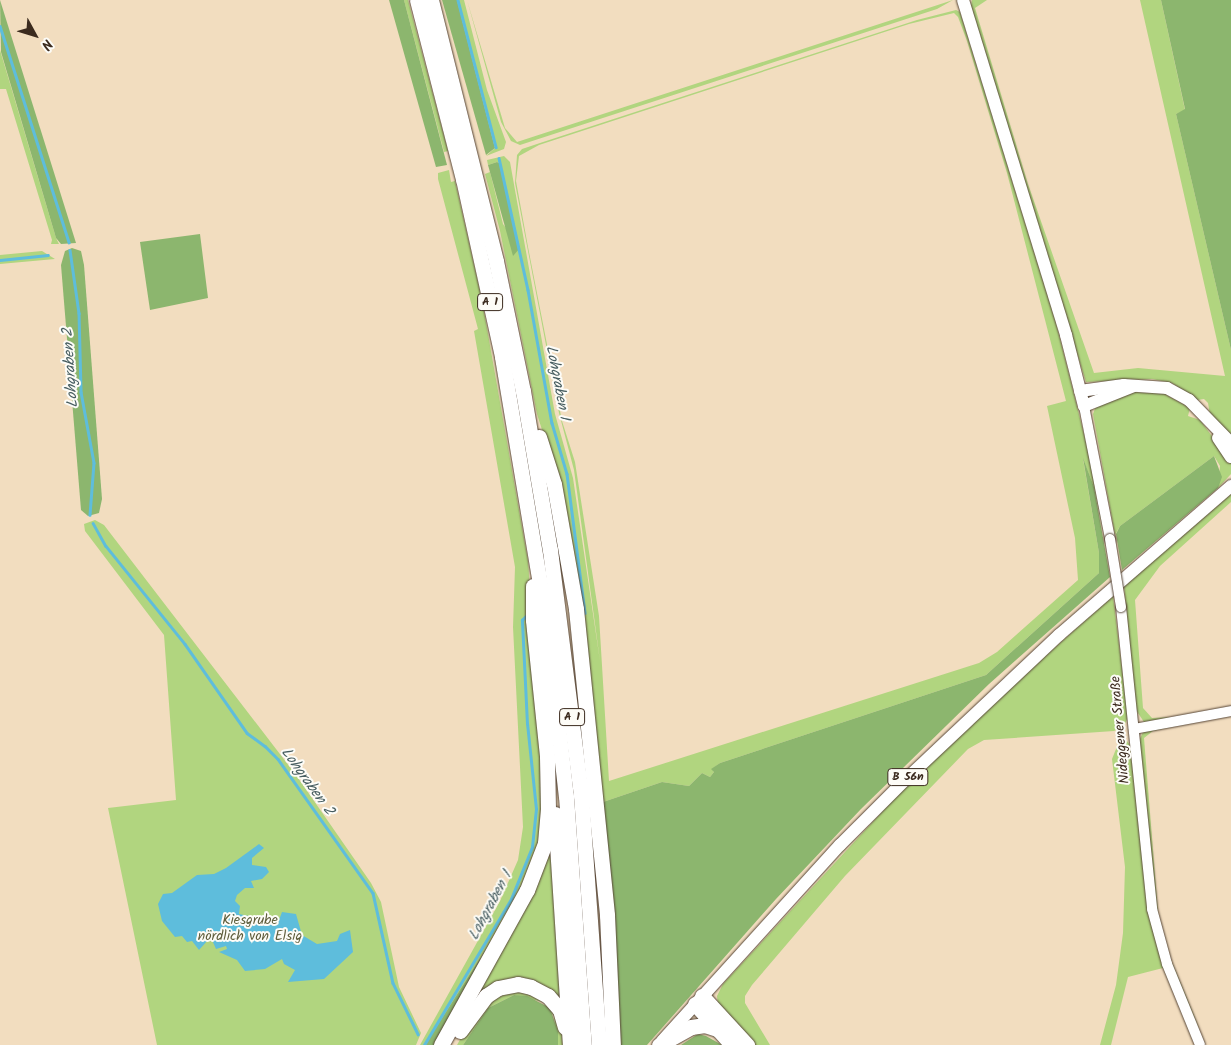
<!DOCTYPE html>
<meta charset="utf-8">
<style>
body{margin:0}
#map{position:relative;width:1231px;height:1045px;overflow:hidden;background:#f2ddbf;font-family:Kalam,sans-serif}
div>[style]{position:absolute}
[style*='--x']{left:calc(var(--x)*1px);top:calc(var(--y)*1px);width:calc(var(--w)*1px);rotate:calc(var(--a)*1deg)}
.green>*{inset:0;background:#b1d57f}
.forest>*{inset:0;background:#8cb66e}
.water>*{inset:0;background:#5ebddc}
.stream>*{height:2.5px;margin:-1.25px;padding:0 1.25px;transform-origin:1.25px;border-radius:1.25px;background:#5ebddc}
.roads{filter:drop-shadow(0 0 1px #564536) drop-shadow(0 0 1px #564536)}
.minor>*{height:10px;margin:-5px;padding:0 5px;transform-origin:5px;border-radius:5px;background:#fff}
.major>*{height:12px;margin:-6px;padding:0 6px;transform-origin:6px;border-radius:6px;background:#fff}
.highway>*{height:15px;margin:-7.5px;padding:0 7.5px;transform-origin:7.5px;border-radius:7.5px;background:#fff}
.bridges{filter:drop-shadow(0 0 1px #564536) drop-shadow(0 0 1px #564536)}
.minor-bridge>*{height:10px;margin:-5px;padding:0 5px;transform-origin:5px;border-radius:5px;background:#fff}
span{translate:-50% -50%;white-space:nowrap;text-align:center;line-height:1.15;-webkit-text-stroke:4px #fdfcf7;paint-order:stroke}
.shield-label span{padding:1px 4px;background:#fdfcf7;border:1px solid;border-radius:4px;-webkit-text-stroke-width:0}
.shield-label{font-size:12px;color:#3b2a1e;font-weight:700}
.street-label{font-size:14px;color:#3b2a1e}
.park-label{font-size:14px;color:#5e5d3b}
.water-label{font-size:15px;color:#475d60;font-style:italic}
.north{position:absolute;left:10px;top:10px;width:50px;height:50px;-webkit-text-stroke:4px #fdfcf7;paint-order:stroke;rotate:129deg;font-size:14px;font-weight:700;line-height:20px;text-align:center;color:#3b2a1e}
.north::after{content:'';display:block;margin:auto;width:18px;height:22px;background:#3b2a1e;clip-path:polygon(50% 0,100% 100%,50% 72%,0 100%)}
</style>
<div id="map">
<div class="green">
<i style="clip-path:polygon(404px 0,408px 0,448px 151px,444px 152px)"></i>
<i style="clip-path:polygon(457px 0,464px 0,487px 90px,506px 142px,504px 149px,486px 156px,495px 148px)"></i>
<i style="clip-path:polygon(467px 0,505px 128px,517px 142px,953px 0,937px 9px,520px 145px,511px 141px,501px 122px)"></i>
<i style="clip-path:polygon(972px 0,987px 0,975px 8px,1028px 184px,1094px 373px,1138px 368px,1225px 376px,1140px 0,1161px 0,1185px 110px,1176px 114px,1231px 350px,1231px 438px,1210px 415px,1208px 403px,1204px 399px,1197px 400px,1172px 383px,1152px 379px,1086px 382px,970px 11px)"></i>
<i style="clip-path:polygon(evenodd,956px 10px,960px 12px,1056px 323px,1090px 458px,1106px 543px,1094px 487px,1083px 459px,1099px 553px,1099px 573px,986px 675px,720px 763px,712px 769px,714px 772px,710px 777px,702px 773px,689px 786px,662px 782px,603px 802px,587px 662px,554px 468px,537px 414px,500px 231px,485px 174px,490px 172px,503px 224px,520px 248px,501px 164px,497px 162px,488px 165px,487px 160px,504px 156px,510px 162px,555px 414px,573px 478px,600px 661px,574px 470px,559px 413px,515px 183px,517px 155px,522px 149px,540px 143px,917px 20px,956px 10px,954px 13px,958px 17px,967px 41px,1007px 173px,1066px 401px,1047px 406px,1075px 538px,1078px 580px,997px 652px,979px 663px,609px 781px,599px 616px,575px 462px,562px 421px,528px 247px,516px 181px,519px 156px,539px 145px,909px 24px,954px 13px)"></i>
<i style="clip-path:polygon(0 50px,56px 238px,59px 244px,51px 244px,52px 240px,6px 89px,0 89px)"></i>
<i style="clip-path:polygon(449px 170px,451px 182px,455px 181px,482px 300px,528px 561px,544px 788px,537px 858px,491px 941px,425px 1045px,420px 1045px,500px 901px,518px 860px,523px 827px,513px 627px,515px 567px,474px 331px,478px 329px,438px 179px,438px 173px)"></i>
<i style="clip-path:polygon(42px 251px,55px 259px,0 264px,0 255px)"></i>
<i style="clip-path:polygon(1135px 392px,1163px 393px,1190px 408px,1188px 416px,1200px 420px,1231px 462px,1231px 474px,1218px 488px,1220px 466px,1214px 456px,1120px 526px,1115px 535px,1093px 414px,1096px 406px)"></i>
<i style="clip-path:polygon(1231px 494px,1231px 502px,1160px 566px,1135px 600px,1143px 708px,1152px 718px,1174px 717px,1144px 722px,1136px 710px,1124px 586px)"></i>
<i style="clip-path:polygon(95px 520px,104px 525px,296px 775px,371px 883px,381px 902px,399px 987px,421px 1033px,416px 1045px,157px 1045px,108px 808px,176px 800px,164px 635px,85px 531px,84px 524px)"></i>
<i style="clip-path:polygon(1113px 596px,1128px 717px,1124px 726px,1114px 731px,984px 740px,968px 749px,845px 876px,752px 985px,745px 996px,745px 1003px,770px 1045px,752px 1045px,718px 1005px,717px 996px,723px 984px,894px 799px,998px 698px)"></i>
<i style="clip-path:polygon(1231px 714px,1153px 731px,1144px 738px,1158px 912px,1169px 955px,1201px 1032px,1169px 960px,1154px 906px,1139px 741px,1143px 732px,1149px 729px)"></i>
<i style="clip-path:polygon(1127px 741px,1130px 745px,1147px 898px,1197px 1045px,1163px 968px,1128px 977px,1111px 1045px,1100px 1045px,1116px 985px,1123px 933px,1125px 867px,1112px 759px,1118px 744px)"></i>
<i style="clip-path:polygon(549px 839px,564px 1010px,521px 981px,467px 1011px)"></i>
<i style="clip-path:polygon(506px 990px,537px 993px,561px 1023px,563px 1045px,558px 1045px,554px 1016px,543px 1002px,514px 995px,488px 1008px,463px 1045px,457px 1045px,474px 1015px)"></i>
</div>
<div class="forest">
<i style="clip-path:polygon(0 0,76px 243px,61px 244px,56px 238px,1px 52px)"></i>
<i style="clip-path:polygon(389px 0,404px 0,447px 165px,436px 167px)"></i>
<i style="clip-path:polygon(442px 0,457px 0,495px 148px,486px 155px)"></i>
<i style="clip-path:polygon(1161px 0,1231px 0,1231px 350px,1176px 114px,1185px 109px)"></i>
<i style="clip-path:polygon(497px 162px,501px 164px,520px 248px,513px 256px,488px 165px)"></i>
<i style="clip-path:polygon(200px 234px,208px 298px,150px 310px,140px 242px)"></i>
<i style="clip-path:polygon(72px 248px,81px 251px,84px 265px,102px 499px,99px 513px,88px 516px,81px 510px,61px 265px,65px 251px)"></i>
<i style="clip-path:polygon(1214px 456px,1222px 477px,1218px 488px,1122px 570px,1116px 534px,1120px 526px)"></i>
<i style="clip-path:polygon(1083px 458px,1094px 487px,1110px 577px,989px 684px,861px 809px,776px 899px,647px 1045px,618px 1045px,610px 879px,603px 802px,662px 782px,689px 786px,702px 773px,710px 777px,714px 772px,711px 769px,720px 763px,986px 675px,1099px 573px,1099px 553px)"></i>
<i style="clip-path:polygon(491px 941px,435px 1045px,425px 1045px,435px 1029px)"></i>
<i style="clip-path:polygon(514px 995px,527px 996px,550px 1008px,558px 1032px,558px 1045px,463px 1045px,488px 1008px)"></i>
<i style="clip-path:polygon(698px 1034px,706px 1036px,722px 1045px,681px 1045px)"></i>
</div>
<div class="water">
<i style="clip-path:polygon(259px 844px,264px 848px,252px 858px,252px 865px,266px 867px,269px 872px,262px 879px,251px 881px,254px 888px,245px 888px,237px 895px,235px 901px,240px 906px,239px 914px,272px 921px,279px 920px,282px 912px,296px 914px,302px 935px,317px 944px,337px 941px,340px 934px,350px 930px,353px 952px,324px 979px,288px 982px,295px 970px,284px 964px,282px 959px,265px 969px,245px 971px,237px 960px,219px 952px,227px 949px,226px 946px,216px 949px,212px 940px,208px 940px,199px 950px,192px 941px,187px 942px,182px 936px,175px 937px,162px 921px,158px 904px,163px 894px,172px 893px,197px 875px,214px 874px,226px 868px)"></i>
</div>
<div class="stream">
<i style="--x:458;--y:0;--w:152;--a:75.5"></i>
<i style="--x:0;--y:26;--w:227;--a:72.3"></i>
<i style="--x:499;--y:158;--w:135;--a:77.6"></i>
<i style="--x:528;--y:290;--w:135;--a:79.8"></i>
<i style="--x:552;--y:423;--w:53;--a:73.6"></i>
<i style="--x:567;--y:474;--w:140;--a:82.6"></i>
<i style="--x:70;--y:250;--w:64;--a:81.9"></i>
<i style="--x:79;--y:313;--w:79;--a:88.5"></i>
<i style="--x:81;--y:392;--w:72;--a:79.6"></i>
<i style="--x:94;--y:463;--w:52;--a:94.4"></i>
<i style="--x:0;--y:260;--w:48;--a:-5.9"></i>
<i style="--x:93;--y:523;--w:26;--a:61"></i>
<i style="--x:106;--y:546;--w:126;--a:51.1"></i>
<i style="--x:185;--y:644;--w:108;--a:55.1"></i>
<i style="--x:247;--y:733;--w:22;--a:36"></i>
<i style="--x:265;--y:746;--w:18;--a:45"></i>
<i style="--x:278;--y:759;--w:164;--a:54.7"></i>
<i style="--x:373;--y:893;--w:92;--a:77.5"></i>
<i style="--x:393;--y:983;--w:57;--a:63.9"></i>
<i style="--x:424;--y:1045;--w:170;--a:-59.2"></i>
<i style="--x:511;--y:899;--w:56;--a:-68"></i>
<i style="--x:532;--y:847;--w:38;--a:-84"></i>
<i style="--x:536;--y:809;--w:85;--a:-96"></i>
<i style="--x:527;--y:724;--w:104;--a:-92.8"></i>
<i style="--x:522;--y:620;--w:6;--a:-45"></i>
</div>
<div class="roads">
<div class="minor">
<i style="--x:1084;--y:406;--w:136;--a:78.9"></i>
<i style="--x:1121;--y:607;--w:304;--a:84.1"></i>
<i style="--x:1152;--y:909;--w:57;--a:74.7"></i>
<i style="--x:1167;--y:964;--w:87;--a:67.8"></i>
<i style="--x:1134;--y:729;--w:99;--a:-10.5"></i>
</div>
<div class="major">
<i style="--x:963;--y:0;--w:350;--a:72.9"></i>
<i style="--x:1066;--y:335;--w:73;--a:75.8"></i>
<i style="--x:1084;--y:406;--w:54;--a:-21.8"></i>
<i style="--x:1080;--y:391;--w:44;--a:-7.8"></i>
<i style="--x:1124;--y:385;--w:43;--a:4"></i>
<i style="--x:1167;--y:388;--w:25;--a:29"></i>
<i style="--x:1189;--y:400;--w:60;--a:45.7"></i>
<i style="--x:1218;--y:438;--w:23;--a:56"></i>
<i style="--x:662;--y:1041;--w:265;--a:-47.8"></i>
<i style="--x:840;--y:845;--w:91;--a:-45"></i>
<i style="--x:904;--y:781;--w:213;--a:-43.3"></i>
<i style="--x:1059;--y:635;--w:228;--a:-40.9"></i>
</div>
<div class="highway">
<i style="--x:417;--y:0;--w:185;--a:75.6"></i>
<i style="--x:463;--y:179;--w:182;--a:77.6"></i>
<i style="--x:502;--y:357;--w:266;--a:80.5"></i>
<i style="--x:546;--y:619;--w:178;--a:83.6"></i>
<i style="--x:566;--y:796;--w:250;--a:85.9"></i>
<i style="--x:431;--y:0;--w:269;--a:76"></i>
<i style="--x:496;--y:261;--w:133;--a:78.3"></i>
<i style="--x:523;--y:391;--w:161;--a:80.4"></i>
<i style="--x:550;--y:550;--w:247;--a:82.8"></i>
<i style="--x:581;--y:795;--w:251;--a:85.9"></i>
<i style="--x:539;--y:437;--w:49;--a:72.3"></i>
<i style="--x:554;--y:484;--w:127;--a:80"></i>
<i style="--x:576;--y:609;--w:308;--a:84.2"></i>
<i style="--x:607;--y:915;--w:130;--a:87.4"></i>
<i style="--x:555;--y:814;--w:231;--a:86.3"></i>
<i style="--x:702;--y:996;--w:67;--a:47.4"></i>
<i style="--x:695;--y:1004;--w:55;--a:47.9"></i>
<i style="--x:460;--y:1031;--w:44;--a:-53.4"></i>
<i style="--x:486;--y:996;--w:14;--a:-34"></i>
<i style="--x:498;--y:988;--w:20;--a:-11"></i>
<i style="--x:518;--y:984;--w:13;--a:13"></i>
<i style="--x:531;--y:987;--w:19;--a:28"></i>
<i style="--x:548;--y:996;--w:18;--a:49"></i>
<i style="--x:560;--y:1010;--w:18;--a:74"></i>
<i style="--x:441;--y:1045;--w:177;--a:-61"></i>
<i style="--x:527;--y:890;--w:50;--a:-69"></i>
<i style="--x:545;--y:843;--w:34;--a:-85"></i>
<i style="--x:548;--y:809;--w:53;--a:-91.1"></i>
<i style="--x:547;--y:756;--w:137;--a:-95.9"></i>
<i style="--x:533;--y:620;--w:34;--a:-90"></i>
<i style="--x:659;--y:1045;--w:37;--a:-29"></i>
<i style="--x:691;--y:1027;--w:14;--a:-8"></i>
<i style="--x:705;--y:1025;--w:13;--a:18"></i>
</div>
</div>
<div class="bridges">
<div class="minor-bridge">
<i style="--x:1110;--y:539;--w:69;--a:80.8"></i>
</div>
</div>
<div class="shield-label">
<span style="left:490px;top:302px">A 1</span>
<span style="left:572px;top:717px">A 1</span>
<span style="left:908px;top:777px">B 56n</span>
</div>
<div class="street-label">
<span style="left:1120px;top:730px;rotate:-95deg">Nideggener Straße</span>
</div>
<div class="park-label">
<span style="left:250px;top:928px">Kiesgrube<br>nördlich von Elsig</span>
</div>
<div class="water-label">
<span style="left:71px;top:368px;rotate:-94deg">Lohgraben 2</span>
<span style="left:557px;top:383px;rotate:79deg">Lohgraben 1</span>
<span style="left:307px;top:782px;rotate:54deg">Lohgraben 2</span>
<span style="left:491px;top:906px;rotate:-62deg">Lohgraben 1</span>
</div>
<div class="north">N</div>
</div>
